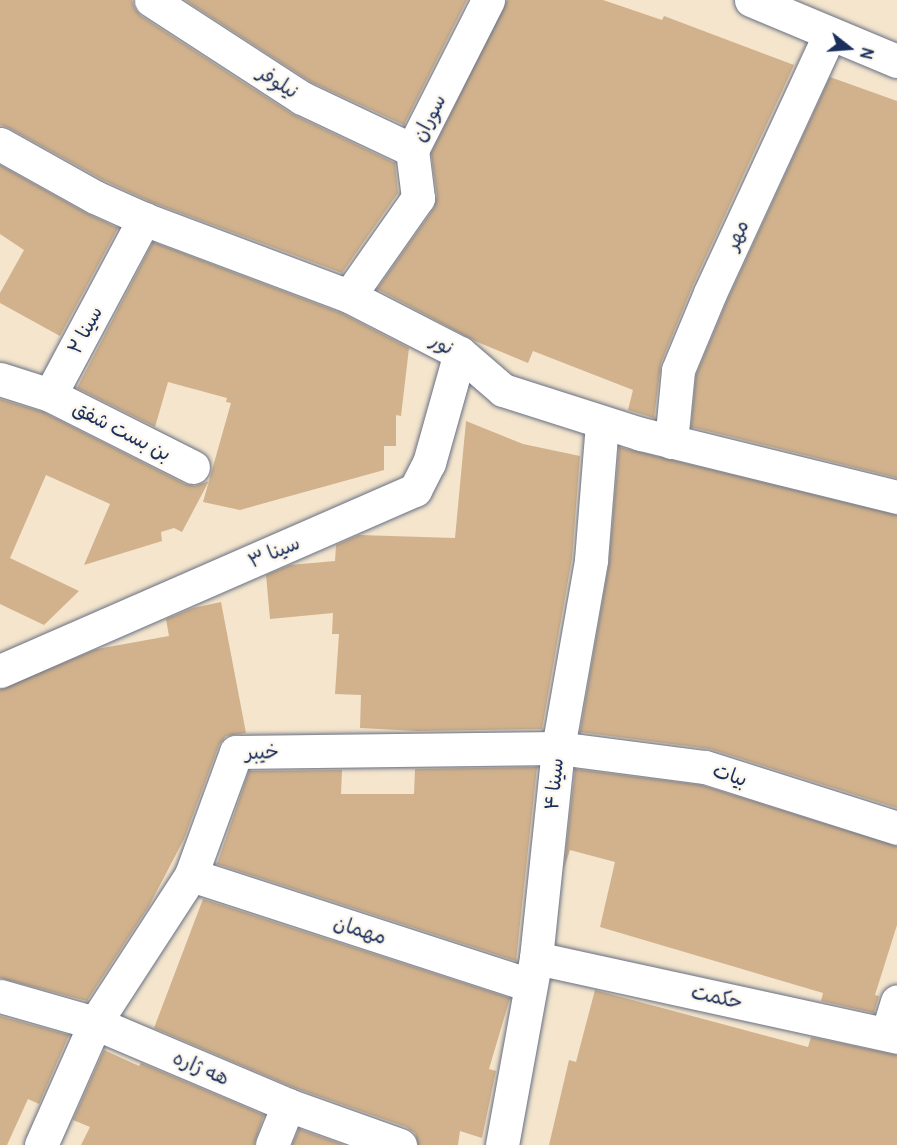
<!DOCTYPE html>
<meta charset="utf-8">
<style>
body{margin:0}
#map{position:relative;width:897px;height:1145px;overflow:hidden;background:#f4e5cc;font-family:Pangolin,"Playpen Sans Arabic",sans-serif}
div>[style]{position:absolute}
[style*='--x']{left:calc(var(--x)*1px);top:calc(var(--y)*1px);width:calc(var(--w)*1px);rotate:calc(var(--a)*1deg)}
.building>*{inset:0;background:#d1b28c}
.roads{filter:drop-shadow(0 0 2px #676f84) drop-shadow(0 0 2px #676f84)}
.street>*{height:33px;margin:-16.5px;padding:0 16.5px;transform-origin:16.5px;border-radius:16.5px;background:#fff}
.secondary>*{height:33px;margin:-16.5px;padding:0 16.5px;transform-origin:16.5px;border-radius:16.5px;background:#fff}
span{translate:-50% -50%;white-space:nowrap;text-align:center;line-height:1.15;-webkit-text-stroke:5px #fbf7ec;paint-order:stroke}
.street-label{font-size:20px;color:#1b2f5e}
.north{position:absolute;left:819px;top:18px;width:60px;height:60px;-webkit-text-stroke:4px #fbf7ec;paint-order:stroke;rotate:107deg;font-size:16px;font-weight:700;line-height:24px;text-align:center;color:#1b2f5e}
.north::after{content:'';display:block;margin:auto;width:21px;height:27px;background:#1b2f5e;clip-path:polygon(50% 0,100% 100%,50% 72%,0 100%)}
</style>
<div id="map">
<div class="building">
<i style="clip-path:polygon(0 0,132px 0,135px 9px,141px 16px,292px 114px,395px 163px,398px 193px,342px 273px,151px 202px,103px 180px,9px 128px,0 125px)"></i>
<i style="clip-path:polygon(185px 0,467px 0,404px 125px,311px 82px)"></i>
<i style="clip-path:polygon(507px 0,603px 0,662px 20px,664px 16px,794px 65px,693px 285px,661px 363px,654px 418px,628px 410px,633px 390px,533px 351px,528px 363px,475px 341px,377px 289px,434px 208px,437px 196px,431px 153px)"></i>
<i style="clip-path:polygon(830px 77px,897px 101px,897px 478px,691px 427px,696px 375px,727px 301px)"></i>
<i style="clip-path:polygon(0 165px,86px 213px,118px 228px,60px 336px,0 303px,0 293px,24px 250px,0 234px)"></i>
<i style="clip-path:polygon(153px 242px,341px 313px,409px 348px,401px 416px,396px 415px,396px 446px,384px 446px,384px 470px,240px 510px,203px 502px,231px 403px,226px 402px,227px 398px,168px 382px,155px 427px,77px 388px)"></i>
<i style="clip-path:polygon(0 399px,43px 412px,185px 484px,195px 486px,209px 481px,182px 532px,174px 528px,161px 532px,162px 541px,84px 565px,110px 504px,46px 475px,10px 558px,79px 591px,44px 625px,0 604px)"></i>
<i style="clip-path:polygon(466px 421px,523px 444px,580px 456px,572px 558px,542px 729px,417px 731px,360px 728px,361px 695px,335px 694px,339px 634px,332px 634px,333px 613px,270px 619px,266px 575px,290px 565px,335px 561px,336px 545px,359px 535px,455px 538px)"></i>
<i style="clip-path:polygon(619px 447px,897px 515px,897px 808px,710px 749px,580px 732px,609px 563px)"></i>
<i style="clip-path:polygon(221px 602px,246px 733px,226px 736px,219px 745px,184px 839px,149px 906px,87px 1001px,0 978px,0 689px,97px 649px,169px 636px,166px 619px,193px 608px)"></i>
<i style="clip-path:polygon(537px 767px,516px 961px,217px 864px,249px 771px,342px 770px,341px 794px,414px 794px,415px 769px)"></i>
<i style="clip-path:polygon(575px 769px,701px 785px,897px 846px,897px 925px,875px 995px,879px 996px,874px 1013px,821px 1001px,823px 993px,600px 927px,615px 862px,570px 850px,564px 868px)"></i>
<i style="clip-path:polygon(203px 899px,510px 998px,489px 1069px,496px 1071px,482px 1138px,460px 1131px,458px 1145px,418px 1145px,415px 1133px,406px 1127px,295px 1088px,154px 1028px)"></i>
<i style="clip-path:polygon(595px 990px,808px 1047px,811px 1037px,897px 1055px,897px 1145px,549px 1145px,569px 1060px,576px 1062px)"></i>
<i style="clip-path:polygon(0 1016px,69px 1035px,39px 1104px,28px 1099px,7px 1145px,0 1145px)"></i>
<i style="clip-path:polygon(104px 1050px,139px 1066px,141px 1063px,264px 1115px,254px 1145px,81px 1145px,90px 1127px,73px 1120px)"></i>
<i style="clip-path:polygon(299px 1129px,344px 1145px,292px 1145px)"></i>
</div>
<div class="roads">
<div class="street">
<i style="--x:151;--y:0;--w:180;--a:33"></i>
<i style="--x:302;--y:98;--w:122;--a:25.3"></i>
<i style="--x:0;--y:144;--w:109;--a:29.2"></i>
<i style="--x:95;--y:197;--w:54;--a:24.2"></i>
<i style="--x:144;--y:219;--w:219;--a:20.6"></i>
<i style="--x:349;--y:296;--w:125;--a:27.2"></i>
<i style="--x:460;--y:353;--w:57;--a:40.7"></i>
<i style="--x:503;--y:390;--w:145;--a:17.7"></i>
<i style="--x:641;--y:434;--w:264;--a:13.8"></i>
<i style="--x:349;--y:296;--w:120;--a:-54.9"></i>
<i style="--x:418;--y:198;--w:48;--a:-97.1"></i>
<i style="--x:412;--y:150;--w:168;--a:-63.1"></i>
<i style="--x:0;--y:379;--w:52;--a:17.7"></i>
<i style="--x:50;--y:395;--w:200;--a:-61.9"></i>
<i style="--x:50;--y:395;--w:160;--a:26.7"></i>
<i style="--x:671;--y:442;--w:72;--a:-84.4"></i>
<i style="--x:678;--y:370;--w:83;--a:-67.4"></i>
<i style="--x:710;--y:293;--w:284;--a:-65.2"></i>
<i style="--x:0;--y:671;--w:453;--a:-23.6"></i>
<i style="--x:415;--y:490;--w:30;--a:-63"></i>
<i style="--x:429;--y:463;--w:114;--a:-74.3"></i>
<i style="--x:191;--y:875;--w:355;--a:18"></i>
<i style="--x:536;--y:958;--w:370;--a:12.3"></i>
<i style="--x:0;--y:996;--w:99;--a:15.9"></i>
<i style="--x:95;--y:1023;--w:210;--a:23"></i>
<i style="--x:288;--y:1105;--w:119;--a:19.7"></i>
<i style="--x:887;--y:1034;--w:34;--a:-73"></i>
<i style="--x:41;--y:1145;--w:133;--a:-66.1"></i>
<i style="--x:95;--y:1023;--w:176;--a:-57"></i>
<i style="--x:191;--y:875;--w:131;--a:-69.9"></i>
<i style="--x:236;--y:752;--w:322;--a:-0.7"></i>
<i style="--x:558;--y:748;--w:148;--a:7.4"></i>
<i style="--x:705;--y:767;--w:201;--a:17.6"></i>
<i style="--x:272;--y:1145;--w:43;--a:-68.2"></i>
<i style="--x:502;--y:1145;--w:190;--a:-79.7"></i>
<i style="--x:536;--y:958;--w:211;--a:-84"></i>
<i style="--x:558;--y:748;--w:191;--a:-80"></i>
<i style="--x:591;--y:560;--w:138;--a:-85.4"></i>
</div>
<div class="secondary">
<i style="--x:751;--y:0;--w:158;--a:22.7"></i>
</div>
</div>
<div class="street-label">
<span style="left:278px;top:82px;rotate:32deg">نیلوفر</span>
<span style="left:429px;top:118px;rotate:-63deg">سوران</span>
<span style="left:737px;top:235px;rotate:-66deg">مهر</span>
<span style="left:85px;top:330px;rotate:-62deg">سینا ۲</span>
<span style="left:442px;top:344px;rotate:28deg">نور</span>
<span style="left:122px;top:431px;rotate:27deg">بن بست شفق</span>
<span style="left:274px;top:552px;rotate:-23deg">سینا ۳</span>
<span style="left:262px;top:752px;rotate:-2deg">خیبر</span>
<span style="left:730px;top:775px;rotate:18deg">بیات</span>
<span style="left:554px;top:784px;rotate:-84deg">سینا ۴</span>
<span style="left:360px;top:930px;rotate:18deg">مهمان</span>
<span style="left:717px;top:997px;rotate:12deg">حکمت</span>
<span style="left:201px;top:1068px;rotate:23deg">هه ژاره</span>
</div>
<div class="north">N</div>
</div>
